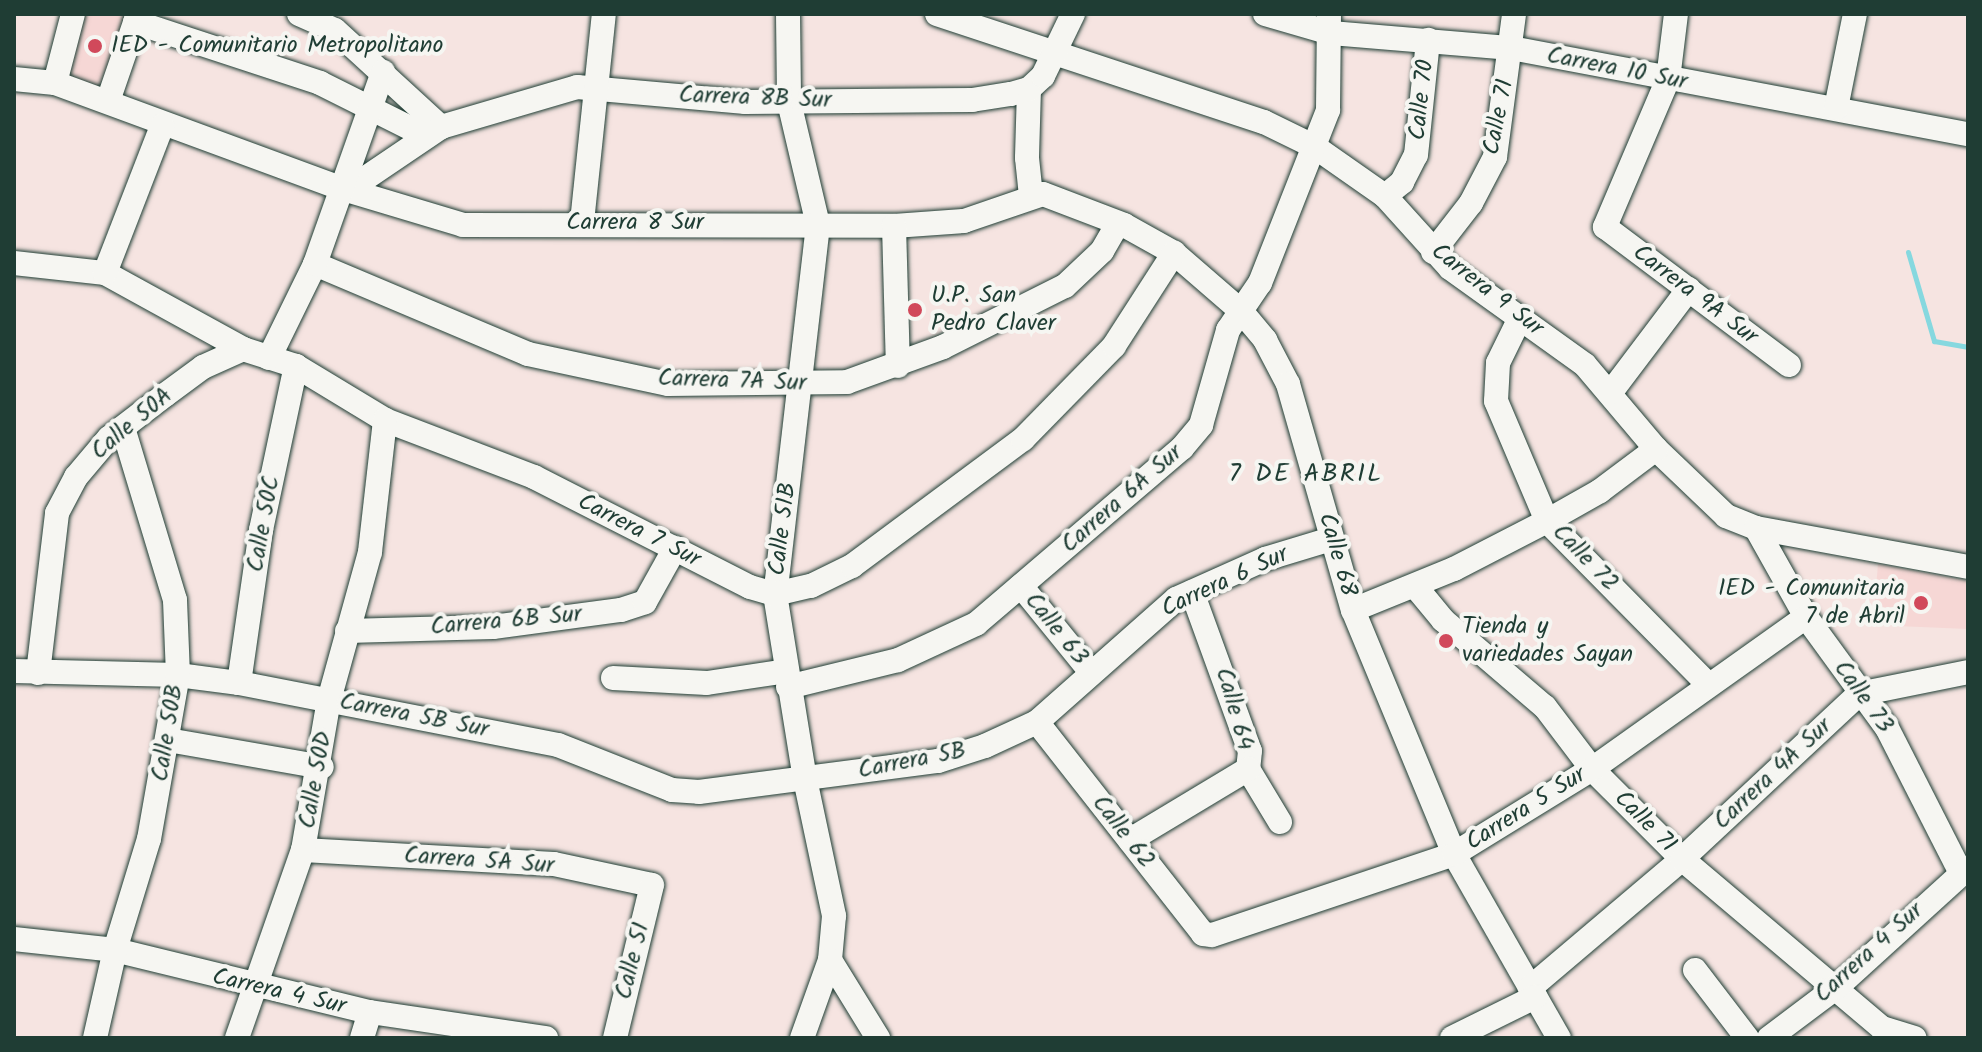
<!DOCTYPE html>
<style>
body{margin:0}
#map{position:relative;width:1982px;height:1052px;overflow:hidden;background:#f6e4e1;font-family:Kalam,sans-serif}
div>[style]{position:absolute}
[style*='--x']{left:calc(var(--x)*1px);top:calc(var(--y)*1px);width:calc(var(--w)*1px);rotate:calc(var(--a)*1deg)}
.built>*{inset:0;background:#f6d7d5}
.stream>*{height:5px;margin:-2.5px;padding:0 2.5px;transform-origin:2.5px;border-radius:2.5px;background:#86d8df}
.roads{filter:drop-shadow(0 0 2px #1f3d34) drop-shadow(0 0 2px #1f3d34)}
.minor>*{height:24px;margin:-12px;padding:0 12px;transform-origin:12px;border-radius:12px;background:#f6f6f2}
.dots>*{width:22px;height:22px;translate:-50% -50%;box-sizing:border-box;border:4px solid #f6f6f2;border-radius:50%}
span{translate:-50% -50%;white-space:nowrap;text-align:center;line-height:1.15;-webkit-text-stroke:8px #f6f6f2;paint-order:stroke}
.poi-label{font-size:24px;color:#1f3d34}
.left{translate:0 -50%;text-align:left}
.right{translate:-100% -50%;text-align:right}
.street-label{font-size:24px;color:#1f3d34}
.neighbourhood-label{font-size:26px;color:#1f3d34;letter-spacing:2px}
.frame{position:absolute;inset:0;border:16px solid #1f3d34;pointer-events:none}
</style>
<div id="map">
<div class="built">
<i style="clip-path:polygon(76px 14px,133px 14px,108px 90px,58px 78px)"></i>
<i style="clip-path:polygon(1878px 564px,1968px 581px,1968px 629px,1873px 625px)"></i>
</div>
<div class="stream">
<i style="--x:1908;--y:252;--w:93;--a:73.7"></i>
<i style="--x:1934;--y:341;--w:35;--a:10"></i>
</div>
<div class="roads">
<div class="minor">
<i style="--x:299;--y:14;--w:39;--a:24"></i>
<i style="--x:335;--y:30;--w:144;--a:42.5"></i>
<i style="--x:788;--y:14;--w:88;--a:89.3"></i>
<i style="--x:789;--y:102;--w:126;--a:76.7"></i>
<i style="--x:818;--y:225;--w:371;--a:96.6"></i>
<i style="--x:775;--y:594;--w:187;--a:80.8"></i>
<i style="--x:805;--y:779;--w:140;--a:78"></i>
<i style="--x:834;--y:916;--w:44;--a:95.2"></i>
<i style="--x:830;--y:960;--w:83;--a:109.7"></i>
<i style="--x:937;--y:14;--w:344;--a:18.3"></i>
<i style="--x:1264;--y:122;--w:57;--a:26.1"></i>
<i style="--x:1315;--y:147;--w:85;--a:35"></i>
<i style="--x:1385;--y:196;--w:97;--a:47.9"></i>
<i style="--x:1450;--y:268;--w:166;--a:35.7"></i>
<i style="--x:1585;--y:365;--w:110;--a:49.8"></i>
<i style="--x:1656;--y:449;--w:97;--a:43.7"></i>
<i style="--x:1726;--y:516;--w:32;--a:22"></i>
<i style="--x:1756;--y:528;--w:216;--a:10.4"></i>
<i style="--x:1265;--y:14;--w:69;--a:16.1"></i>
<i style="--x:1331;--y:33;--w:181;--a:4.8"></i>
<i style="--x:1511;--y:48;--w:465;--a:10.7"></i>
<i style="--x:1676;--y:14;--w:65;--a:97"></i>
<i style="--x:1668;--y:79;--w:161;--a:113.1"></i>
<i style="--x:1605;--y:227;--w:230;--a:36.9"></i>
<i style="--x:135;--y:22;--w:195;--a:18.2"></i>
<i style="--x:320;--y:83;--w:119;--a:26.6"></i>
<i style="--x:14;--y:79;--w:41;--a:5.6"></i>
<i style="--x:55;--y:83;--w:304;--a:20.2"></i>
<i style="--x:340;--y:188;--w:128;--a:16.7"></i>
<i style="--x:463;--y:225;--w:431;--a:0.1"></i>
<i style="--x:894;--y:226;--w:70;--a:-4.1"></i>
<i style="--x:964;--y:221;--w:83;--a:-18.9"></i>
<i style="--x:1043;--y:194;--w:87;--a:20.9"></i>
<i style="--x:1124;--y:225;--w:57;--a:29.2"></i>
<i style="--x:1174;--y:253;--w:89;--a:40.9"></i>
<i style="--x:1241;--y:311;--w:38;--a:50"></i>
<i style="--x:1265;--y:340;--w:50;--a:62.4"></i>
<i style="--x:1288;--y:384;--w:235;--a:74"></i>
<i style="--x:1353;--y:610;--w:264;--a:67.5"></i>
<i style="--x:1454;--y:854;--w:212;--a:60.3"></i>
<i style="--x:55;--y:83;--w:71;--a:-75.4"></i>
<i style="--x:1029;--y:89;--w:69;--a:91.7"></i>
<i style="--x:1027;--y:158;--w:36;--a:84"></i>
<i style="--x:108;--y:101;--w:92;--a:-71"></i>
<i style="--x:1836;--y:108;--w:96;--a:-78.6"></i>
<i style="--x:348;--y:190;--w:112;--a:-34.1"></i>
<i style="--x:441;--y:127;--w:142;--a:-16.4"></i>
<i style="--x:577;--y:87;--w:169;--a:5.1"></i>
<i style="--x:745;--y:102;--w:227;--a:-0.5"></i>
<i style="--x:972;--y:100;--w:39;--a:-9"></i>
<i style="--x:1011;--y:94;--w:19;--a:-16"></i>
<i style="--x:1029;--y:89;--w:19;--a:-43"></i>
<i style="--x:1043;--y:76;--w:69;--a:-64.2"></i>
<i style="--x:1385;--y:196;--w:22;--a:-39"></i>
<i style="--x:1402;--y:182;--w:30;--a:-63"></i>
<i style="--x:1416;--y:155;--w:116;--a:-84"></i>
<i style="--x:582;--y:222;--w:209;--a:-84"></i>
<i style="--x:894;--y:226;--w:140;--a:88.4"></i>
<i style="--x:1433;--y:252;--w:62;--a:-52.2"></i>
<i style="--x:1471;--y:203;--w:52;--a:-62.4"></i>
<i style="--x:1495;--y:157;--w:144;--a:-82.4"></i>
<i style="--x:14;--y:263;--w:92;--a:6.3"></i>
<i style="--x:105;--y:273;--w:158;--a:28.8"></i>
<i style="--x:243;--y:349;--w:56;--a:17.8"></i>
<i style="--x:296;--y:366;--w:104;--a:31.2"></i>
<i style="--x:385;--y:420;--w:160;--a:20.9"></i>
<i style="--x:534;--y:477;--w:242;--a:27"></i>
<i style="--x:750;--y:587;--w:26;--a:16"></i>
<i style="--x:775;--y:594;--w:37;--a:-13"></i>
<i style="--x:811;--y:586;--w:46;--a:-26"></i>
<i style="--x:852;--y:566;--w:213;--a:-36.6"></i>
<i style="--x:1023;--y:439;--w:130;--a:-45.6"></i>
<i style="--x:1114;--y:346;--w:111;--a:-57.2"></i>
<i style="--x:315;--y:264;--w:231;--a:22.9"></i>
<i style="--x:528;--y:354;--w:143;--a:12.1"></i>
<i style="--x:668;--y:384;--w:179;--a:-0.6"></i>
<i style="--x:847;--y:382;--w:102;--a:-20"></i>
<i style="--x:943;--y:347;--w:136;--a:-26.6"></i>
<i style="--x:1065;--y:286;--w:51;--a:-43.4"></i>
<i style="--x:1102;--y:251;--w:32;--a:-60"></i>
<i style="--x:105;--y:273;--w:158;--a:-68.8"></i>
<i style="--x:1520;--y:318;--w:50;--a:116.1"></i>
<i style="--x:1498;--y:363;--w:38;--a:93"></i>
<i style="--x:1496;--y:401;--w:130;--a:67"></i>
<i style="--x:1547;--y:521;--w:229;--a:45.4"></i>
<i style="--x:269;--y:358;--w:105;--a:-63.9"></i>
<i style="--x:315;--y:264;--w:204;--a:-70.5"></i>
<i style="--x:1611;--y:392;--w:129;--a:-52.9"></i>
<i style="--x:1756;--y:528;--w:102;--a:60.7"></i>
<i style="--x:1806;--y:617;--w:137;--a:53.9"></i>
<i style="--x:1887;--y:728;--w:161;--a:63"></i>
<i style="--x:1021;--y:586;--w:111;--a:50.9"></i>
<i style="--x:1415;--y:586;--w:44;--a:50.5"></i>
<i style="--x:1443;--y:620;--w:134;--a:40.5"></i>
<i style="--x:1545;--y:707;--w:78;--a:52.8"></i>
<i style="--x:1592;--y:769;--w:127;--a:45"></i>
<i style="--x:1682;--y:859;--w:262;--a:40.2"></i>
<i style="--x:1882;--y:1028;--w:34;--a:17"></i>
<i style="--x:1192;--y:592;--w:169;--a:70"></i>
<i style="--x:1250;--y:751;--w:18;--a:96"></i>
<i style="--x:1248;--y:769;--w:62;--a:58.9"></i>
<i style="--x:1353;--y:610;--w:109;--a:-22.1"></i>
<i style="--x:1454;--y:569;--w:105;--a:-27.3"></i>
<i style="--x:1547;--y:521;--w:61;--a:-29.5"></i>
<i style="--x:1600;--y:491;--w:70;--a:-36.9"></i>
<i style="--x:347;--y:631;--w:146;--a:-1.6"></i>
<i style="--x:493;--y:627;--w:129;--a:-7.6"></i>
<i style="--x:621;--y:610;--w:25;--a:-18"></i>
<i style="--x:645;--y:602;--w:62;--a:-60.9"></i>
<i style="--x:14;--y:671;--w:164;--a:1.4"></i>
<i style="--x:178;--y:675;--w:62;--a:7.5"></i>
<i style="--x:239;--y:683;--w:325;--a:11"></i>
<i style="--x:558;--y:745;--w:123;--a:21.5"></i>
<i style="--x:672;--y:790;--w:27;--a:4"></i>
<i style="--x:699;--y:792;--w:241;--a:-7.4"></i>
<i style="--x:938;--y:761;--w:49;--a:-17.7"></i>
<i style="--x:985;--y:746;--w:57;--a:-24.8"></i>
<i style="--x:1037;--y:722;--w:186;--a:-41.5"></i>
<i style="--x:1176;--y:599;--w:98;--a:-24.2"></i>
<i style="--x:1265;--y:559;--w:69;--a:-16.9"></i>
<i style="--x:38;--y:673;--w:161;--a:-83.2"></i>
<i style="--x:57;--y:513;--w:41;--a:-62.2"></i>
<i style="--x:76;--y:477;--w:51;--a:-49.8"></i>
<i style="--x:109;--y:438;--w:71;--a:-37.5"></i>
<i style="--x:165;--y:395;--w:47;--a:-36.4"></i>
<i style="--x:203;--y:367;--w:44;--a:-24.2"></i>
<i style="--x:613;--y:678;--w:94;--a:3"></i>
<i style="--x:707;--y:683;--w:80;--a:-8.6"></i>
<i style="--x:239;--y:683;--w:155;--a:-81.8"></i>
<i style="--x:261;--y:530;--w:168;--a:-78"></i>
<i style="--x:788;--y:687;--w:113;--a:-13.8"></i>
<i style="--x:898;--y:660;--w:86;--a:-24.8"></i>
<i style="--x:976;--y:624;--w:271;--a:-40.5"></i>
<i style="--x:1182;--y:448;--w:30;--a:-50"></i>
<i style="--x:1201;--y:425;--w:99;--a:-74.1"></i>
<i style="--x:1228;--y:330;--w:57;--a:-55.8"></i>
<i style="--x:1260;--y:283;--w:186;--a:-68.5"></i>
<i style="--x:1328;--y:110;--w:96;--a:-89.4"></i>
<i style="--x:1037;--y:722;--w:269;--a:51.9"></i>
<i style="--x:1203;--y:934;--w:9;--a:6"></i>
<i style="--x:1212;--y:935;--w:255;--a:-18.5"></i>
<i style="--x:1454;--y:854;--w:162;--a:-31.6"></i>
<i style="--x:1592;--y:769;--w:262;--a:-35.4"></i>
<i style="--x:168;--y:740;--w:156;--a:9.9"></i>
<i style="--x:1130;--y:840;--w:138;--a:-31"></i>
<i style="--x:303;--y:850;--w:251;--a:3.2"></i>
<i style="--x:554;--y:864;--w:100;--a:12.1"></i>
<i style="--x:652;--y:885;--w:157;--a:103.6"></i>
<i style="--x:14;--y:939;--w:102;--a:6.2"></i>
<i style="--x:115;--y:950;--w:262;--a:13.7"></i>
<i style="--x:370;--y:1012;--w:178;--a:8.4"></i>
<i style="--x:830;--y:960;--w:92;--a:58.4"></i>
<i style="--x:1695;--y:970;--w:86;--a:52.6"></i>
<i style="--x:1530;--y:988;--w:199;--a:-40.3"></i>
<i style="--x:1682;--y:859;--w:242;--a:-43"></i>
<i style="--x:1859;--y:694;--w:111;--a:-11.4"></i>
<i style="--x:95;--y:1038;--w:90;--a:-77.2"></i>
<i style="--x:115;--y:950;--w:116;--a:-73"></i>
<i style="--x:149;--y:839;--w:167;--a:-80"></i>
<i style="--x:178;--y:675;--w:75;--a:-92.3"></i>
<i style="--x:175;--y:600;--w:180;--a:-106.8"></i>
<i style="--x:237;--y:1038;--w:199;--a:-70.7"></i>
<i style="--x:303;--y:850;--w:152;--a:-80.2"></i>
<i style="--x:329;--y:700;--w:154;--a:-74.5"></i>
<i style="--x:370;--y:552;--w:133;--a:-83.5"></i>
<i style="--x:362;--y:1038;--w:27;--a:-73"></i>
<i style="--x:1452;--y:1038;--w:93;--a:-26.3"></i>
<i style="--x:1769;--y:1038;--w:85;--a:-36.9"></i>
<i style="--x:1837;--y:987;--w:177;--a:-42.3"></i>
</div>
</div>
<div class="dots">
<i style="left:95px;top:46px;background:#d1495b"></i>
<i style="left:915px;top:310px;background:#d1495b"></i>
<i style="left:1921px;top:603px;background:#d1495b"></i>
<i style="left:1446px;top:641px;background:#d1495b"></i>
</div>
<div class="poi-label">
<span class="left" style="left:111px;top:46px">IED - Comunitario Metropolitano</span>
<span class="left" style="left:931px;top:310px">U.P. San<br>Pedro Claver</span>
<span class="right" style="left:1905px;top:603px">IED - Comunitaria<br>7 de Abril</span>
<span class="left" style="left:1462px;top:641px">Tienda y<br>variedades Sayan</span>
</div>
<div class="street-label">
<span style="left:1617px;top:69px;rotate:11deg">Carrera 10 Sur</span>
<span style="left:755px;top:98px;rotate:2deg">Carrera 8B Sur</span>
<span style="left:1422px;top:100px;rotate:-84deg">Calle 70</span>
<span style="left:1499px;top:117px;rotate:-79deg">Calle 71</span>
<span style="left:635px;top:223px">Carrera 8 Sur</span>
<span style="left:1487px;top:290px;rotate:38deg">Carrera 9 Sur</span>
<span style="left:1695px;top:295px;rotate:37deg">Carrera 9A Sur</span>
<span style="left:732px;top:381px;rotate:2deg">Carrera 7A Sur</span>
<span style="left:132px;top:424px;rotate:-40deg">Calle 50A</span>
<span style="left:1122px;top:499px;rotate:-41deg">Carrera 6A Sur</span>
<span style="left:264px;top:524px;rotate:-80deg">Calle 50C</span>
<span style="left:783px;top:529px;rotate:-83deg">Calle 51B</span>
<span style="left:639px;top:531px;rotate:27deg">Carrera 7 Sur</span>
<span style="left:1337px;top:555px;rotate:74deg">Calle 68</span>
<span style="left:1585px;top:558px;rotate:46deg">Calle 72</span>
<span style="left:1225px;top:582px;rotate:-25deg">Carrera 6 Sur</span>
<span style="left:506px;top:621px;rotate:-5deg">Carrera 6B Sur</span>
<span style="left:1056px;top:629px;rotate:51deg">Calle 63</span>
<span style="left:1863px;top:697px;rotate:54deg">Calle 73</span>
<span style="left:1234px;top:709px;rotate:74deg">Calle 64</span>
<span style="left:414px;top:716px;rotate:11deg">Carrera 5B Sur</span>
<span style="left:168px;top:733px;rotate:-81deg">Calle 50B</span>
<span style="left:912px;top:761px;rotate:-11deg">Carrera 5B</span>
<span style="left:1773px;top:774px;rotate:-43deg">Carrera 4A Sur</span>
<span style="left:316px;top:780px;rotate:-80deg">Calle 50D</span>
<span style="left:1526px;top:809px;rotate:-32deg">Carrera 5 Sur</span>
<span style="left:1645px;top:822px;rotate:45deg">Calle 71</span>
<span style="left:1123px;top:832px;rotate:52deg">Calle 62</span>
<span style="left:479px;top:861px;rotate:4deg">Carrera 5A Sur</span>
<span style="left:1869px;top:953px;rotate:-42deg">Carrera 4 Sur</span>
<span style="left:633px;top:961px;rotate:-76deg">Calle 51</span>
<span style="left:279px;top:992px;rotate:13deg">Carrera 4 Sur</span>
</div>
<div class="neighbourhood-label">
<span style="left:1306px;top:475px">7 DE ABRIL</span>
</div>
<div class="frame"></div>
</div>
